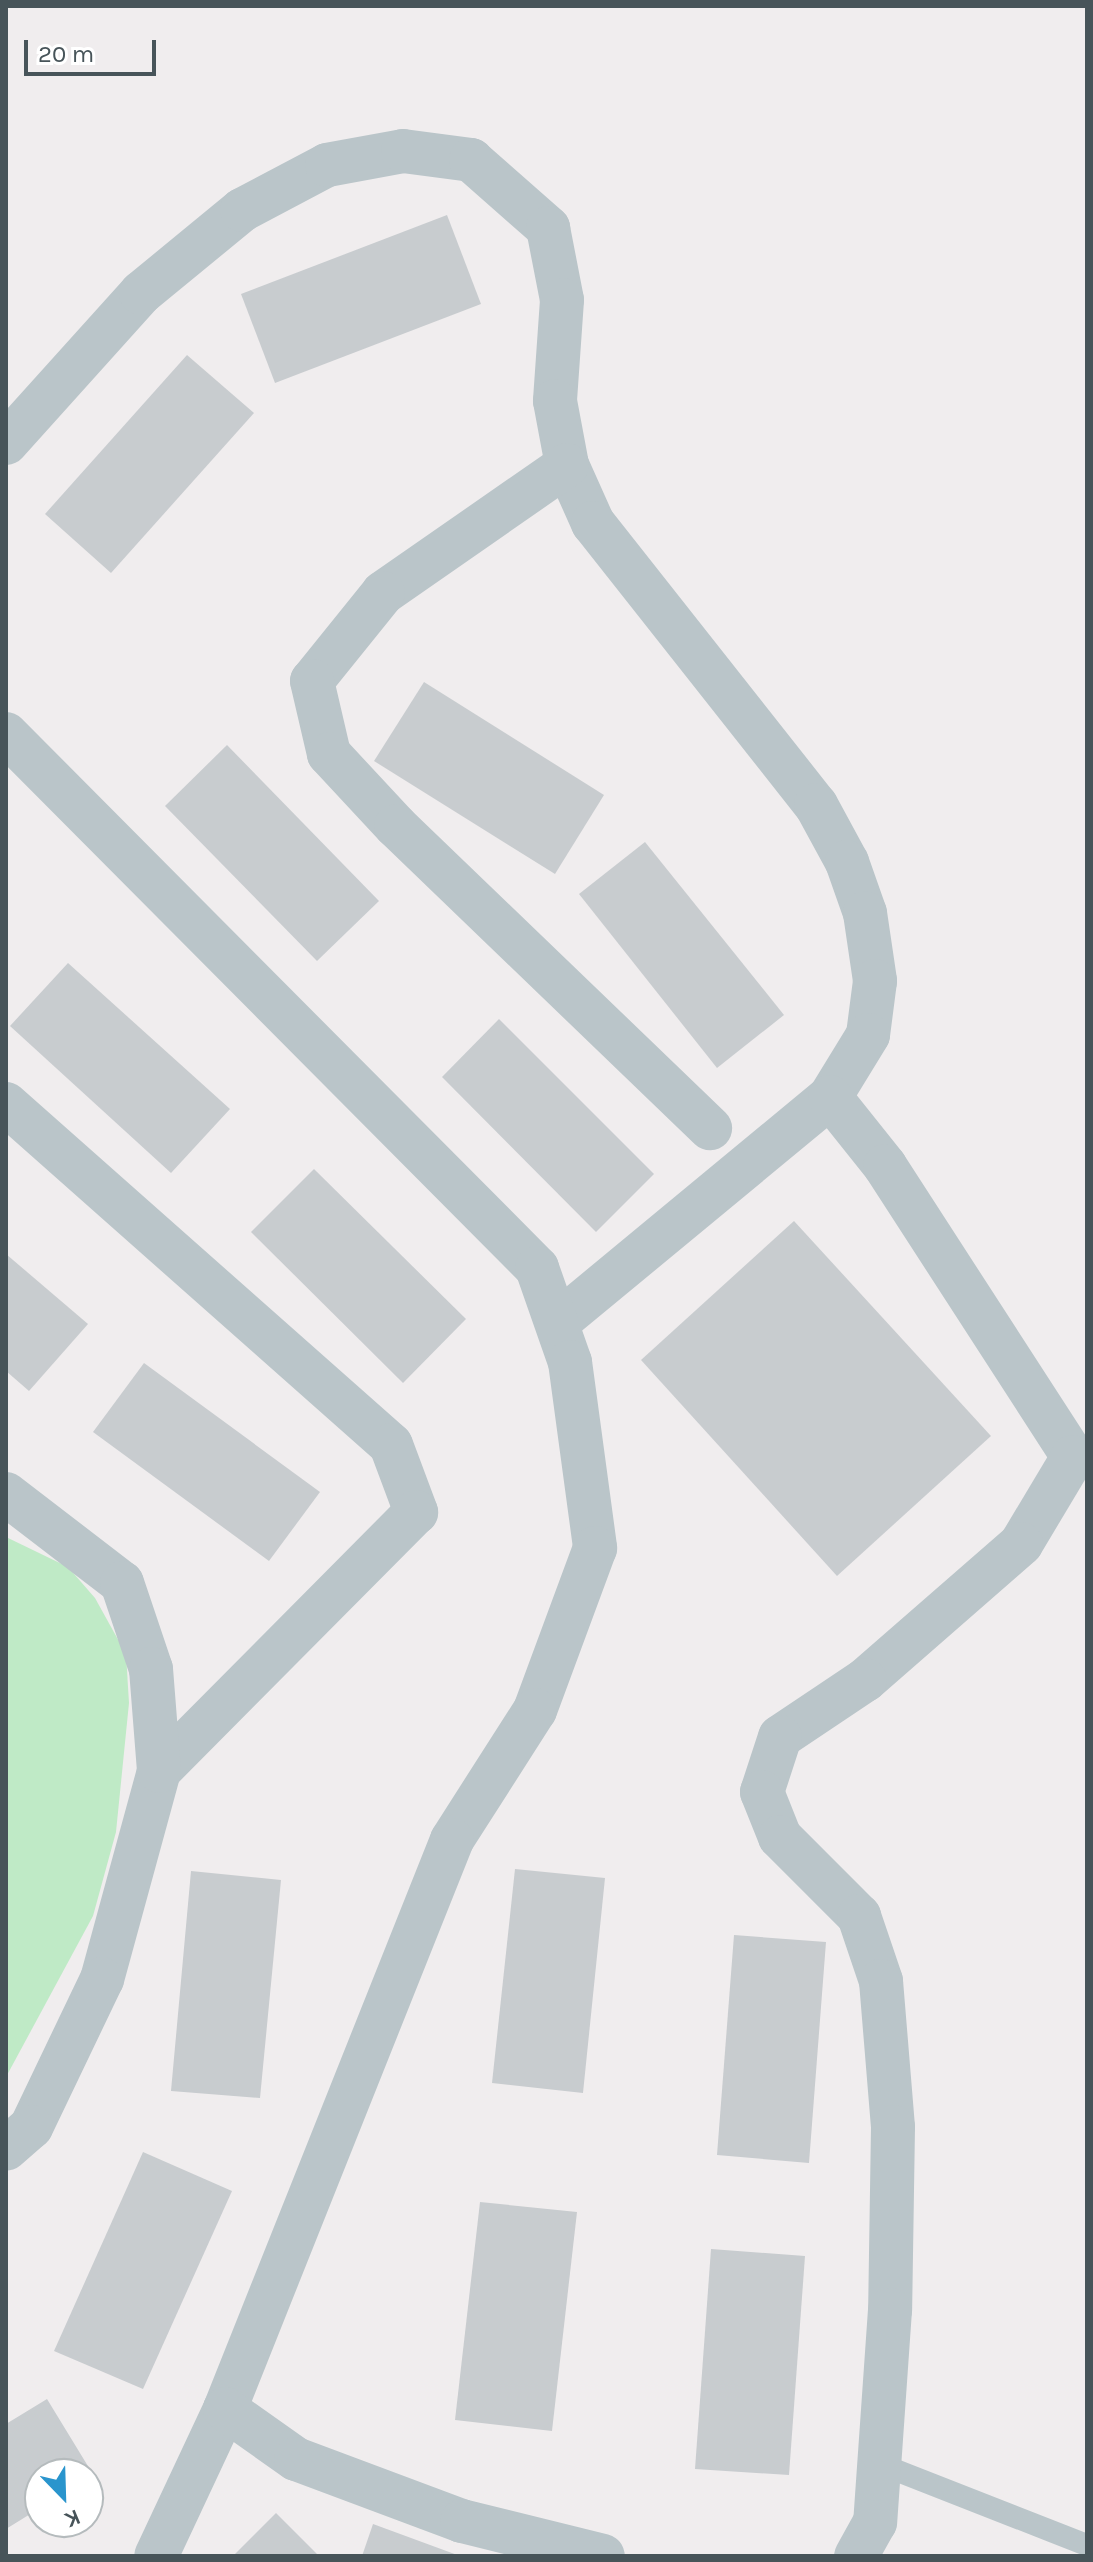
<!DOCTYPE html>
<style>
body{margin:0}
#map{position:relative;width:1093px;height:2562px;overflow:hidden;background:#f0edee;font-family:Karla,sans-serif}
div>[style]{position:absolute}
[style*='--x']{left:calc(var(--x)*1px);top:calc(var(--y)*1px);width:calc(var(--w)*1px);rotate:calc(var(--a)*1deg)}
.green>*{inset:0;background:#bfeac6}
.building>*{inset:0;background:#c8cccf}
.service>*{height:22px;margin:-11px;padding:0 11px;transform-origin:11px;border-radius:11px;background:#bac5c9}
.minor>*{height:44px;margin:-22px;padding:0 22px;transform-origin:22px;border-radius:22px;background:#bac5c9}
span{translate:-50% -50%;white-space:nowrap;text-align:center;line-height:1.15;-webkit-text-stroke:8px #fff;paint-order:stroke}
.frame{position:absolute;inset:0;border:8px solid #475459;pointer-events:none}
.north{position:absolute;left:24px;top:2458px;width:80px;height:80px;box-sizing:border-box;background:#fff;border:2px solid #b5bbbd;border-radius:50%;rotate:157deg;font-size:22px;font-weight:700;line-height:32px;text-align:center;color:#475459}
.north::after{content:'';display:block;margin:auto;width:28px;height:36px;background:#2a95cd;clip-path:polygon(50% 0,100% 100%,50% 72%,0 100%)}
.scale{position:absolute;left:24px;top:40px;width:132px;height:36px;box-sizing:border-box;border:4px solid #475459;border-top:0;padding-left:10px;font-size:24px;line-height:28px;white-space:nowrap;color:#475459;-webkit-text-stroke:6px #fff;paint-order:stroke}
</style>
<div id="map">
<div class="green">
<i style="clip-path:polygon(6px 1537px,68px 1567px,95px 1598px,126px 1654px,129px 1703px,116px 1832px,93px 1916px,6px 2077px)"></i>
</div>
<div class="building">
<i style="clip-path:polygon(447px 215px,481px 304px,275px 383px,241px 294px)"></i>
<i style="clip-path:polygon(187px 355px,254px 413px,111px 573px,45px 514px)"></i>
<i style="clip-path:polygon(424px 682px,604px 795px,555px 874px,374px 761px)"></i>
<i style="clip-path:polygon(227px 745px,379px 901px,317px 961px,165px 806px)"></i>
<i style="clip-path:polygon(645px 842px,784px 1015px,717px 1068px,579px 894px)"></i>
<i style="clip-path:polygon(68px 963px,230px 1109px,171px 1173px,10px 1026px)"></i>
<i style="clip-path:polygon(499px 1019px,654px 1174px,596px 1232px,442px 1077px)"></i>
<i style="clip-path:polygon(314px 1169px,466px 1319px,403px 1383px,251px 1232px)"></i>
<i style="clip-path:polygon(794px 1221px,991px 1436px,837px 1576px,641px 1360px)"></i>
<i style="clip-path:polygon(6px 1254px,88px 1324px,29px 1391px,6px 1371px)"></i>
<i style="clip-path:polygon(144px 1363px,320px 1492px,269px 1561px,93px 1432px)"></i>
<i style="clip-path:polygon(515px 1869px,605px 1878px,583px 2093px,492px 2083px)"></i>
<i style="clip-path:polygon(191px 1871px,281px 1880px,260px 2098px,171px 2091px)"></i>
<i style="clip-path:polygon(734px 1935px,826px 1942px,809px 2163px,717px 2155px)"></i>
<i style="clip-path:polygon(143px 2152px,232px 2191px,143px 2389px,54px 2351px)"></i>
<i style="clip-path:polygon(480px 2202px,577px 2212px,552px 2431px,455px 2420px)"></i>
<i style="clip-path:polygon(711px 2249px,805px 2256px,789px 2475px,695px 2469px)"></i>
<i style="clip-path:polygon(47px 2399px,94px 2476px,40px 2474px,40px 2508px,6px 2529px,6px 2424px)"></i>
<i style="clip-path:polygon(276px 2513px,319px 2556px,233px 2556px)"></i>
<i style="clip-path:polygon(373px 2524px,460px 2556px,362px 2556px)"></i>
</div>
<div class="service">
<i style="--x:880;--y:2464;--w:222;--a:21.4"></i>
</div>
<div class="minor">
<i style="--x:6;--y:443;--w:202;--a:-48"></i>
<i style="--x:141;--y:293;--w:131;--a:-39.4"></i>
<i style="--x:242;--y:210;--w:96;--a:-27.9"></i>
<i style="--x:327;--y:165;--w:77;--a:-10.4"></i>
<i style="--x:403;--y:151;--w:69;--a:7.5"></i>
<i style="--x:471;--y:160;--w:103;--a:41.4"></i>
<i style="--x:548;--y:228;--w:73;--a:79"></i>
<i style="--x:562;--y:300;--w:101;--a:94"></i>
<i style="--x:555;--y:401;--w:65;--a:79.4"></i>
<i style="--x:567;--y:465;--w:64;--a:65.9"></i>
<i style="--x:593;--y:523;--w:360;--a:51.7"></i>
<i style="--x:816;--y:805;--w:65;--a:61.5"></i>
<i style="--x:847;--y:862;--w:54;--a:70.6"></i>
<i style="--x:865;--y:913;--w:69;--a:81.6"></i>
<i style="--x:875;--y:981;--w:54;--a:97.4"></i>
<i style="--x:868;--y:1035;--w:73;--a:121.5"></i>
<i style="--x:830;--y:1097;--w:354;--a:140.4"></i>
<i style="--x:567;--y:465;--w:224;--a:145.2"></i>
<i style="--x:383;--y:593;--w:113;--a:128.9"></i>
<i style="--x:312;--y:681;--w:75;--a:76.9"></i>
<i style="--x:329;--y:754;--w:98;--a:47.1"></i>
<i style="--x:396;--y:826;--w:436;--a:43.9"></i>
<i style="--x:6;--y:734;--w:753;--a:45.16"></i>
<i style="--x:537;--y:1268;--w:100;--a:70.7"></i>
<i style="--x:570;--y:1362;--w:188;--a:82.3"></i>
<i style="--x:595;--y:1548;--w:173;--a:110.3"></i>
<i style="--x:535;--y:1710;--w:154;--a:122.6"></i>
<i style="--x:452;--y:1840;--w:613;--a:111.75"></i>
<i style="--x:225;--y:2409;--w:162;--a:115.1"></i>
<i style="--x:830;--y:1097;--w:88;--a:51.4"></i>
<i style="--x:885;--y:1166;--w:346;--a:57.1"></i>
<i style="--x:1073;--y:1457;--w:101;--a:120.9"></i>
<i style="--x:1021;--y:1544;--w:207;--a:138.9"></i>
<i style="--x:865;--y:1680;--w:102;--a:146.2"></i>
<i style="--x:780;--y:1737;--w:58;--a:108.1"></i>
<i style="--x:762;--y:1792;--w:48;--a:68.2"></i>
<i style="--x:780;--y:1837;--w:112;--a:45"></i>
<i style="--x:859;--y:1916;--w:69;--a:71.3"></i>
<i style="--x:881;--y:1981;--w:146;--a:85.3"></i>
<i style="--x:893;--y:2127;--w:183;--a:90.9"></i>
<i style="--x:890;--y:2310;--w:213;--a:94"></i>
<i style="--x:875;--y:2522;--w:39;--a:119"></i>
<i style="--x:6;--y:1104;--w:514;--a:41.53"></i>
<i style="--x:391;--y:1445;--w:72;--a:69.5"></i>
<i style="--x:416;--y:1512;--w:365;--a:134.8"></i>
<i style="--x:159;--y:1771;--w:216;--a:105.3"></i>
<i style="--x:102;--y:1979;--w:164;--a:115.6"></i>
<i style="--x:31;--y:2127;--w:33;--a:139"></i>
<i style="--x:6;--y:1494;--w:146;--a:37.5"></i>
<i style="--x:122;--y:1583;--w:91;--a:71.4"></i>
<i style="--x:151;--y:1669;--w:102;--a:85.5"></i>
<i style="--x:225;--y:2409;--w:87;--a:35.2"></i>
<i style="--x:296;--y:2459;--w:177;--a:20.5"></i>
<i style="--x:462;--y:2521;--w:145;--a:13.9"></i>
</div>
<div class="frame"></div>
<div class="north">K</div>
<div class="scale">20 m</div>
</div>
